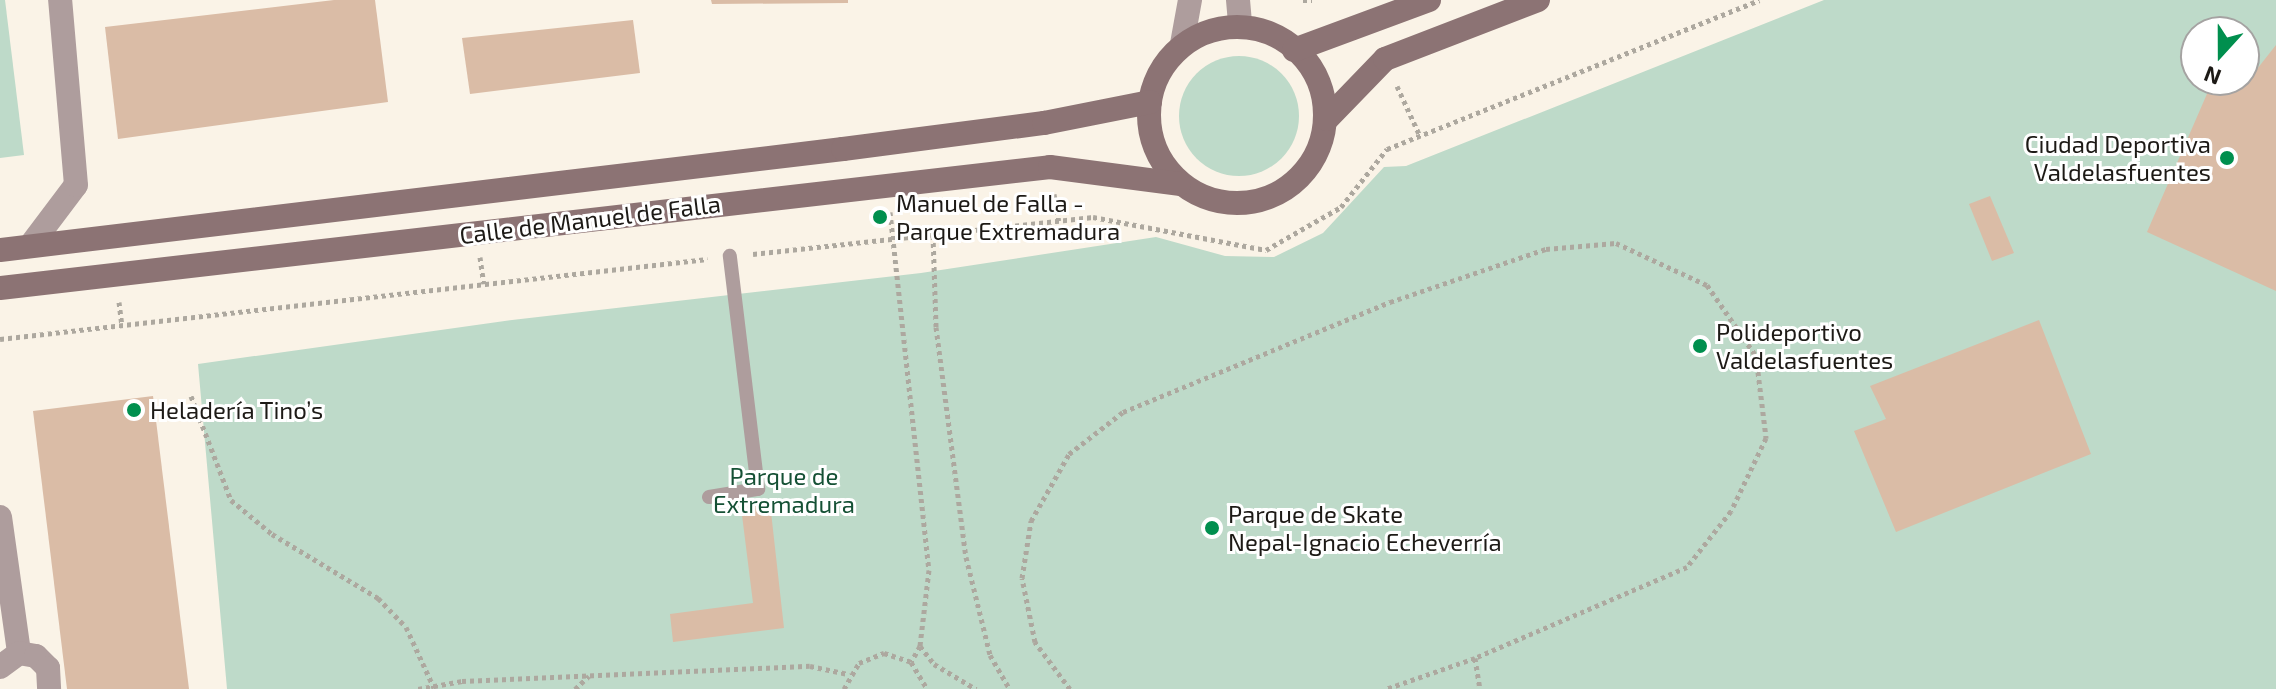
<!DOCTYPE html>
<meta charset="utf-8">
<style>
body{margin:0}
#map{position:relative;width:2276px;height:689px;overflow:hidden;background:#faf3e7;font-family:"Exo 2",sans-serif}
div>[style]{position:absolute}
[style*='--x']{left:calc(var(--x)*1px);top:calc(var(--y)*1px);width:calc(var(--w)*1px);rotate:calc(var(--a)*1deg)}
.green>*{inset:0;background:#bedac9}
.round{border-radius:50%}
.building>*{inset:0;background:#dabca6}
.path>*{height:5px;margin-top:-2.5px;transform-origin:0;background:repeating-linear-gradient(90deg,#ada89f 0 4px,transparent 0 8px)}
.lane>*{height:14px;margin:-7px;padding:0 7px;transform-origin:7px;border-radius:7px;background:#ae9d9d}
.street>*{height:24px;margin:-12px;padding:0 12px;transform-origin:12px;border-radius:12px;background:#ae9d9d}
.secondary>*{height:24px;margin:-12px;padding:0 12px;transform-origin:12px;border-radius:12px;background:#8c7374}
.secondary>.ring{margin:-12px;padding:0;box-sizing:content-box;background:none;border:24px solid #8c7374;border-radius:50%}
.dots>*{width:22px;height:22px;translate:-50% -50%;box-sizing:border-box;border:4px solid #fff;border-radius:50%}
span{translate:-50% -50%;white-space:nowrap;text-align:center;line-height:1.15;-webkit-text-stroke:6px #fff;paint-order:stroke}
.poi-label{font-size:24px;color:#1d1a16}
.right{translate:-100% -50%;text-align:right}
.left{translate:0 -50%;text-align:left}
.street-label{font-size:24px;color:#1d1a16}
.park-label{font-size:24px;color:#155135}
.north{position:absolute;left:2180px;top:16px;width:80px;height:80px;box-sizing:border-box;background:#fff;border:2px solid #a5a3a2;border-radius:50%;rotate:201deg;font-size:22px;font-weight:700;line-height:32px;text-align:center;color:#1d1a16}
.north::after{content:'';display:block;margin:auto;width:28px;height:36px;background:#008f4e;clip-path:polygon(50% 0,100% 100%,50% 72%,0 100%)}
</style>
<div id="map">
<div class="green">
<i style="clip-path:polygon(0 0,5px 0,24px 155px,0 158px)"></i>
<i style="clip-path:polygon(evenodd,1824px 0,2276px 0,2276px 689px,227px 689px,198px 364px,512px 320px,921px 273px,1156px 237px,1225px 256px,1274px 257px,1323px 233px,1384px 167px,1406px 166px,1824px 0,2196px 32px,2244px 32px,2244px 80px,2196px 80px,2196px 32px)"></i>
<i class="round" style="left:1179px;top:56px;width:120px;height:120px"></i>
</div>
<div class="building">
<i style="clip-path:polygon(334px 0,375px 0,388px 102px,118px 139px,105px 27px)"></i>
<i style="clip-path:polygon(711px 0,848px 0,848px 3px,712px 4px)"></i>
<i style="clip-path:polygon(633px 20px,640px 73px,470px 94px,462px 38px)"></i>
<i style="clip-path:polygon(2276px 45px,2276px 291px,2147px 232px,2213px 80px,2246px 83px)"></i>
<i style="clip-path:polygon(1990px 196px,2014px 253px,1992px 261px,1969px 204px)"></i>
<i style="clip-path:polygon(2039px 320px,2091px 454px,1896px 532px,1854px 431px,1886px 419px,1870px 386px)"></i>
<i style="clip-path:polygon(153px 396px,189px 689px,67px 689px,33px 411px)"></i>
<i style="clip-path:polygon(770px 503px,784px 628px,673px 642px,670px 614px,753px 603px,741px 507px)"></i>
</div>
<div class="path">
<i style="--x:1303;--y:0;--w:9;--a:0"></i>
<i style="--x:1397;--y:86;--w:55;--a:65.3"></i>
<i style="--x:1054;--y:194;--w:27;--a:80"></i>
<i style="--x:890;--y:212;--w:360;--a:83.8"></i>
<i style="--x:929;--y:570;--w:77;--a:96.8"></i>
<i style="--x:920;--y:646;--w:18;--a:119"></i>
<i style="--x:933;--y:235;--w:92;--a:88.1"></i>
<i style="--x:936;--y:327;--w:232;--a:82.6"></i>
<i style="--x:966;--y:557;--w:101;--a:76.2"></i>
<i style="--x:990;--y:655;--w:39;--a:60"></i>
<i style="--x:753;--y:254;--w:342;--a:-6.2"></i>
<i style="--x:1093;--y:217;--w:176;--a:10.8"></i>
<i style="--x:1266;--y:250;--w:86;--a:-29.8"></i>
<i style="--x:1341;--y:207;--w:74;--a:-51.6"></i>
<i style="--x:1387;--y:149;--w:401;--a:-21.8"></i>
<i style="--x:480;--y:257;--w:27;--a:82"></i>
<i style="--x:119;--y:302;--w:23;--a:83"></i>
<i style="--x:0;--y:339;--w:712;--a:-6.46"></i>
<i style="--x:191;--y:396;--w:111;--a:69"></i>
<i style="--x:231;--y:500;--w:53;--a:39.7"></i>
<i style="--x:272;--y:534;--w:124;--a:31.1"></i>
<i style="--x:378;--y:598;--w:40;--a:46"></i>
<i style="--x:406;--y:627;--w:67;--a:65.3"></i>
<i style="--x:920;--y:646;--w:23;--a:52"></i>
<i style="--x:934;--y:664;--w:49;--a:30.8"></i>
<i style="--x:1475;--y:658;--w:31;--a:81"></i>
<i style="--x:418;--y:689;--w:45;--a:-10.3"></i>
<i style="--x:462;--y:681;--w:348;--a:-2.5"></i>
<i style="--x:810;--y:666;--w:40;--a:12"></i>
<i style="--x:575;--y:689;--w:19;--a:-43"></i>
<i style="--x:844;--y:689;--w:30;--a:-60"></i>
<i style="--x:859;--y:663;--w:27;--a:-22"></i>
<i style="--x:884;--y:653;--w:28;--a:18"></i>
<i style="--x:911;--y:662;--w:31;--a:59"></i>
<i style="--x:1070;--y:689;--w:59;--a:-126.7"></i>
<i style="--x:1035;--y:642;--w:65;--a:-101.5"></i>
<i style="--x:1022;--y:578;--w:58;--a:-81"></i>
<i style="--x:1031;--y:521;--w:77;--a:-60.4"></i>
<i style="--x:1069;--y:454;--w:68;--a:-37.9"></i>
<i style="--x:1123;--y:412;--w:289;--a:-22.4"></i>
<i style="--x:1390;--y:302;--w:165;--a:-18.8"></i>
<i style="--x:1546;--y:249;--w:70;--a:-4.9"></i>
<i style="--x:1616;--y:243;--w:100;--a:24.8"></i>
<i style="--x:1707;--y:285;--w:86;--a:55.4"></i>
<i style="--x:1756;--y:356;--w:83;--a:83"></i>
<i style="--x:1766;--y:438;--w:81;--a:115.6"></i>
<i style="--x:1731;--y:511;--w:71;--a:128.2"></i>
<i style="--x:1687;--y:567;--w:231;--a:156.8"></i>
<i style="--x:1475;--y:658;--w:94;--a:160.8"></i>
</div>
<div class="lane">
<i style="--x:709;--y:497;--w:50;--a:-9.3"></i>
<i style="--x:758;--y:489;--w:235;--a:-96.9"></i>
</div>
<div class="street">
<i style="--x:1238;--y:0;--w:24;--a:85"></i>
<i style="--x:1182;--y:44;--w:45;--a:-79.7"></i>
<i style="--x:30;--y:246;--w:76;--a:-53"></i>
<i style="--x:76;--y:185;--w:186;--a:-94.9"></i>
<i style="--x:0;--y:517;--w:137;--a:82"></i>
<i style="--x:0;--y:667;--w:24;--a:-36"></i>
<i style="--x:19;--y:653;--w:17;--a:10"></i>
<i style="--x:36;--y:656;--w:17;--a:45"></i>
<i style="--x:48;--y:668;--w:21;--a:87"></i>
</div>
<div class="secondary">
<i class="ring" style="left:1149px;top:27px;width:152px;height:152px"></i>
<i style="--x:1294;--y:50;--w:144;--a:-20.3"></i>
<i style="--x:1327;--y:119;--w:83;--a:-46"></i>
<i style="--x:1385;--y:59;--w:164;--a:-21.1"></i>
<i style="--x:0;--y:250;--w:849;--a:-6.83"></i>
<i style="--x:843;--y:149;--w:203;--a:-7.4"></i>
<i style="--x:1044;--y:123;--w:108;--a:-11.2"></i>
<i style="--x:0;--y:288;--w:1057;--a:-6.57"></i>
<i style="--x:1050;--y:167;--w:130;--a:7.5"></i>
</div>
<div class="dots">
<i style="left:2227px;top:158px;background:#008f4e"></i>
<i style="left:880px;top:217px;background:#008f4e"></i>
<i style="left:1700px;top:346px;background:#008f4e"></i>
<i style="left:134px;top:410px;background:#008f4e"></i>
<i style="left:1212px;top:528px;background:#008f4e"></i>
</div>
<div class="poi-label">
<span class="right" style="left:2211px;top:158px">Ciudad Deportiva<br>Valdelasfuentes</span>
<span class="left" style="left:896px;top:217px">Manuel de Falla -<br>Parque Extremadura</span>
<span class="left" style="left:1716px;top:346px">Polideportivo<br>Valdelasfuentes</span>
<span class="left" style="left:150px;top:410px">Heladería Tino’s</span>
<span class="left" style="left:1228px;top:528px">Parque de Skate<br>Nepal-Ignacio Echeverría</span>
</div>
<div class="street-label">
<span style="left:590px;top:219px;rotate:-7deg">Calle de Manuel de Falla</span>
</div>
<div class="park-label">
<span style="left:784px;top:490px">Parque de<br>Extremadura</span>
</div>
<div class="north">N</div>
</div>
